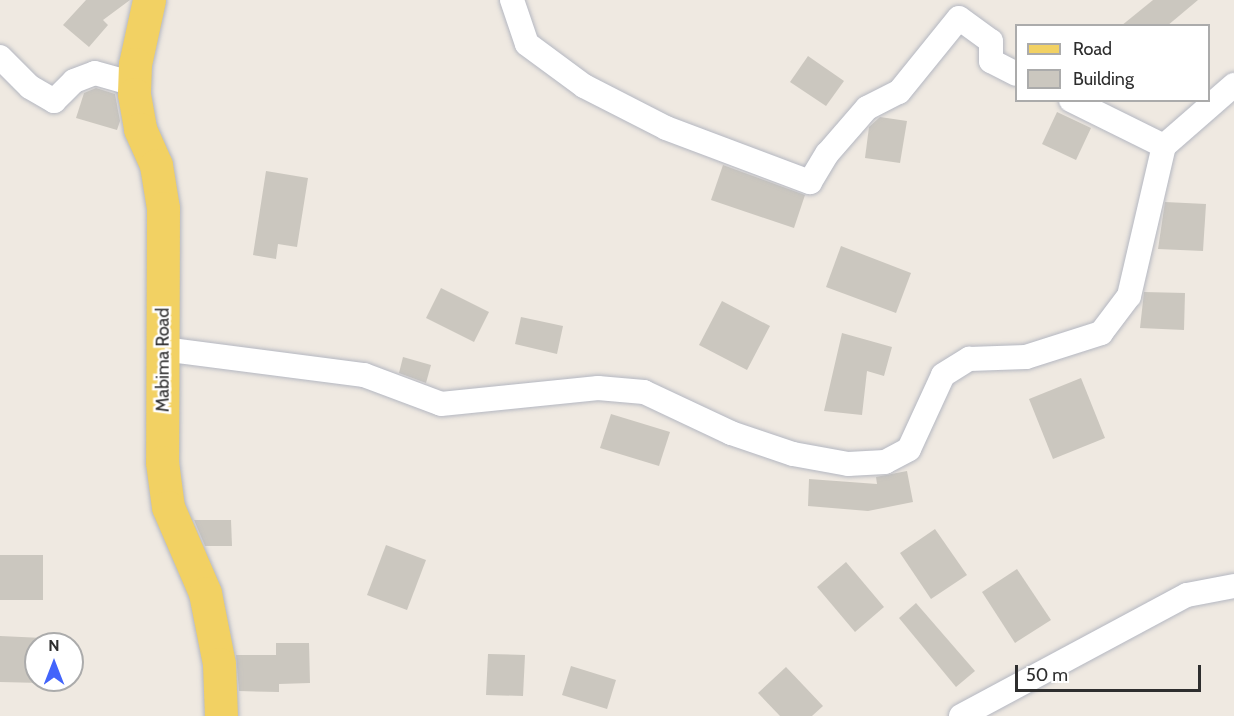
<!DOCTYPE html>
<style>
body{margin:0}
#map{position:relative;width:1234px;height:716px;overflow:hidden;background:#efe9e1;font-family:Cabin,sans-serif}
div>[style]{position:absolute}
[style*='--x']{left:calc(var(--x)*1px);top:calc(var(--y)*1px);width:calc(var(--w)*1px);rotate:calc(var(--a)*1deg)}
.building>*{inset:0;background:#cbc7bf}
.roads{filter:drop-shadow(0 0 2px #b4b7c1) drop-shadow(0 0 2px #b4b7c1)}
.minor>*{height:24px;margin:-12px;padding:0 12px;transform-origin:12px;border-radius:12px;background:#fff}
.primary>*{height:33px;margin:-16.5px;padding:0 16.5px;transform-origin:16.5px;border-radius:16.5px;background:#f2d163}
span{translate:-50% -50%;white-space:nowrap;text-align:center;line-height:1.15;-webkit-text-stroke:5px #fff;paint-order:stroke}
.street-label{font-size:18px;color:#2e2e2e}
.legend{position:absolute;left:1015px;top:24px;width:195px;height:78px;box-sizing:border-box;background:#fff;border:2px solid #ababab;margin:0;padding:8px 10px;list-style:none;font-size:18px;color:#2e2e2e}
.legend li{display:flex;align-items:center;gap:12px;height:30px}
.legend b{width:30px;border:2px solid #ababab}
.north{position:absolute;left:24px;top:632px;width:60px;height:60px;box-sizing:border-box;background:#fff;border:2px solid #ababab;border-radius:50%;rotate:0deg;font-size:16px;font-weight:700;line-height:24px;text-align:center;color:#2e2e2e}
.north::after{content:'';display:block;margin:auto;width:21px;height:27px;background:#4264fb;clip-path:polygon(50% 0,100% 100%,50% 72%,0 100%)}
.scale{position:absolute;left:1015px;top:665px;width:186px;height:27px;box-sizing:border-box;border:3px solid #2e2e2e;border-top:0;padding-left:8px;font-size:18px;line-height:21px;white-space:nowrap;color:#2e2e2e;-webkit-text-stroke:4px #fff;paint-order:stroke}
</style>
<div id="map">
<div class="building">
<i style="clip-path:polygon(86px 0,130px 0,103px 20px,108px 25px,89px 47px,63px 25px)"></i>
<i style="clip-path:polygon(1153px 0,1198px 0,1167px 26px,1121px 26px)"></i>
<i style="clip-path:polygon(808px 56px,844px 81px,826px 106px,790px 82px)"></i>
<i style="clip-path:polygon(96px 88px,115px 94px,120px 121px,117px 130px,76px 118px,84px 93px)"></i>
<i style="clip-path:polygon(1057px 112px,1091px 128px,1076px 160px,1042px 144px)"></i>
<i style="clip-path:polygon(880px 117px,907px 121px,900px 163px,865px 158px,869px 127px)"></i>
<i style="clip-path:polygon(723px 165px,805px 195px,794px 228px,711px 200px)"></i>
<i style="clip-path:polygon(266px 171px,308px 178px,297px 247px,278px 244px,276px 259px,253px 255px)"></i>
<i style="clip-path:polygon(1165px 202px,1206px 204px,1203px 251px,1158px 249px)"></i>
<i style="clip-path:polygon(841px 246px,911px 273px,896px 313px,826px 287px)"></i>
<i style="clip-path:polygon(441px 288px,489px 312px,474px 342px,426px 318px)"></i>
<i style="clip-path:polygon(1144px 292px,1185px 293px,1184px 330px,1140px 328px)"></i>
<i style="clip-path:polygon(722px 301px,770px 326px,747px 370px,699px 345px)"></i>
<i style="clip-path:polygon(521px 317px,563px 326px,557px 354px,515px 344px)"></i>
<i style="clip-path:polygon(842px 333px,892px 347px,884px 376px,867px 371px,862px 415px,824px 411px)"></i>
<i style="clip-path:polygon(403px 357px,431px 365px,426px 383px,399px 373px)"></i>
<i style="clip-path:polygon(1081px 378px,1105px 438px,1053px 459px,1029px 399px)"></i>
<i style="clip-path:polygon(611px 414px,670px 432px,659px 466px,600px 448px)"></i>
<i style="clip-path:polygon(907px 471px,913px 502px,868px 511px,808px 506px,809px 479px,877px 484px,876px 477px)"></i>
<i style="clip-path:polygon(194px 520px,231px 520px,232px 546px,205px 546px)"></i>
<i style="clip-path:polygon(935px 529px,967px 575px,931px 599px,900px 553px)"></i>
<i style="clip-path:polygon(386px 545px,426px 560px,407px 610px,367px 595px)"></i>
<i style="clip-path:polygon(0 555px,43px 555px,43px 600px,0 600px)"></i>
<i style="clip-path:polygon(846px 562px,884px 607px,855px 632px,817px 587px)"></i>
<i style="clip-path:polygon(1017px 569px,1051px 620px,1015px 643px,982px 592px)"></i>
<i style="clip-path:polygon(916px 603px,975px 671px,956px 687px,899px 618px)"></i>
<i style="clip-path:polygon(0 636px,43px 638px,43px 644px,36px 644px,36px 680px,42px 680px,42px 683px,0 682px)"></i>
<i style="clip-path:polygon(276px 643px,309px 643px,310px 683px,279px 684px,279px 692px,239px 691px,236px 655px,276px 655px)"></i>
<i style="clip-path:polygon(488px 654px,525px 655px,523px 696px,486px 695px)"></i>
<i style="clip-path:polygon(571px 666px,616px 680px,607px 709px,562px 695px)"></i>
<i style="clip-path:polygon(786px 667px,823px 706px,812px 716px,780px 716px,758px 693px)"></i>
</div>
<div class="roads">
<div class="minor">
<i style="--x:512;--y:0;--w:46;--a:71.2"></i>
<i style="--x:527;--y:44;--w:71;--a:36.4"></i>
<i style="--x:584;--y:86;--w:92;--a:27.1"></i>
<i style="--x:666;--y:128;--w:154;--a:20.6"></i>
<i style="--x:810;--y:182;--w:33;--a:-59"></i>
<i style="--x:827;--y:154;--w:61;--a:-49"></i>
<i style="--x:867;--y:108;--w:36;--a:-27"></i>
<i style="--x:899;--y:92;--w:95;--a:-51"></i>
<i style="--x:959;--y:18;--w:39;--a:36"></i>
<i style="--x:991;--y:41;--w:20;--a:90"></i>
<i style="--x:991;--y:61;--w:28;--a:27"></i>
<i style="--x:0;--y:57;--w:42;--a:45"></i>
<i style="--x:30;--y:87;--w:28;--a:30"></i>
<i style="--x:54;--y:101;--w:28;--a:-45"></i>
<i style="--x:74;--y:81;--w:22;--a:-21"></i>
<i style="--x:95;--y:73;--w:41;--a:15.8"></i>
<i style="--x:1071;--y:100;--w:104;--a:26.3"></i>
<i style="--x:163;--y:349;--w:203;--a:7.4"></i>
<i style="--x:364;--y:375;--w:82;--a:20.6"></i>
<i style="--x:441;--y:404;--w:158;--a:-5.8"></i>
<i style="--x:598;--y:388;--w:46;--a:5"></i>
<i style="--x:644;--y:392;--w:96;--a:25.2"></i>
<i style="--x:731;--y:433;--w:65;--a:18.7"></i>
<i style="--x:793;--y:454;--w:56;--a:10.3"></i>
<i style="--x:848;--y:464;--w:37;--a:-3"></i>
<i style="--x:885;--y:462;--w:27;--a:-28"></i>
<i style="--x:909;--y:449;--w:81;--a:-65.3"></i>
<i style="--x:943;--y:375;--w:31;--a:-32"></i>
<i style="--x:969;--y:359;--w:57;--a:-2"></i>
<i style="--x:1026;--y:357;--w:79;--a:-17.7"></i>
<i style="--x:1101;--y:333;--w:46;--a:-52.9"></i>
<i style="--x:1129;--y:296;--w:154;--a:-76.9"></i>
<i style="--x:1164;--y:146;--w:93;--a:-41.1"></i>
<i style="--x:961;--y:716;--w:256;--a:-28.2"></i>
<i style="--x:1187;--y:595;--w:48;--a:-10.8"></i>
</div>
<div class="primary">
<i style="--x:149;--y:0;--w:66;--a:102.3"></i>
<i style="--x:135;--y:64;--w:30;--a:92"></i>
<i style="--x:134;--y:94;--w:36;--a:80"></i>
<i style="--x:140;--y:129;--w:39;--a:66"></i>
<i style="--x:156;--y:165;--w:44;--a:80.8"></i>
<i style="--x:163;--y:208;--w:254;--a:90.2"></i>
<i style="--x:162;--y:462;--w:45;--a:82.4"></i>
<i style="--x:168;--y:507;--w:94;--a:66.7"></i>
<i style="--x:205;--y:593;--w:72;--a:78.8"></i>
<i style="--x:219;--y:664;--w:52;--a:87.8"></i>
</div>
</div>
<div class="street-label">
<span style="left:163px;top:360px;rotate:-90deg">Mabima Road</span>
</div>
<ul class="legend">
<li><b style="height:8px;background:#f2d163"></b>Road</li>
<li><b style="height:16px;background:#cbc7bf"></b>Building</li>
</ul>
<div class="north">N</div>
<div class="scale">50 m</div>
</div>
